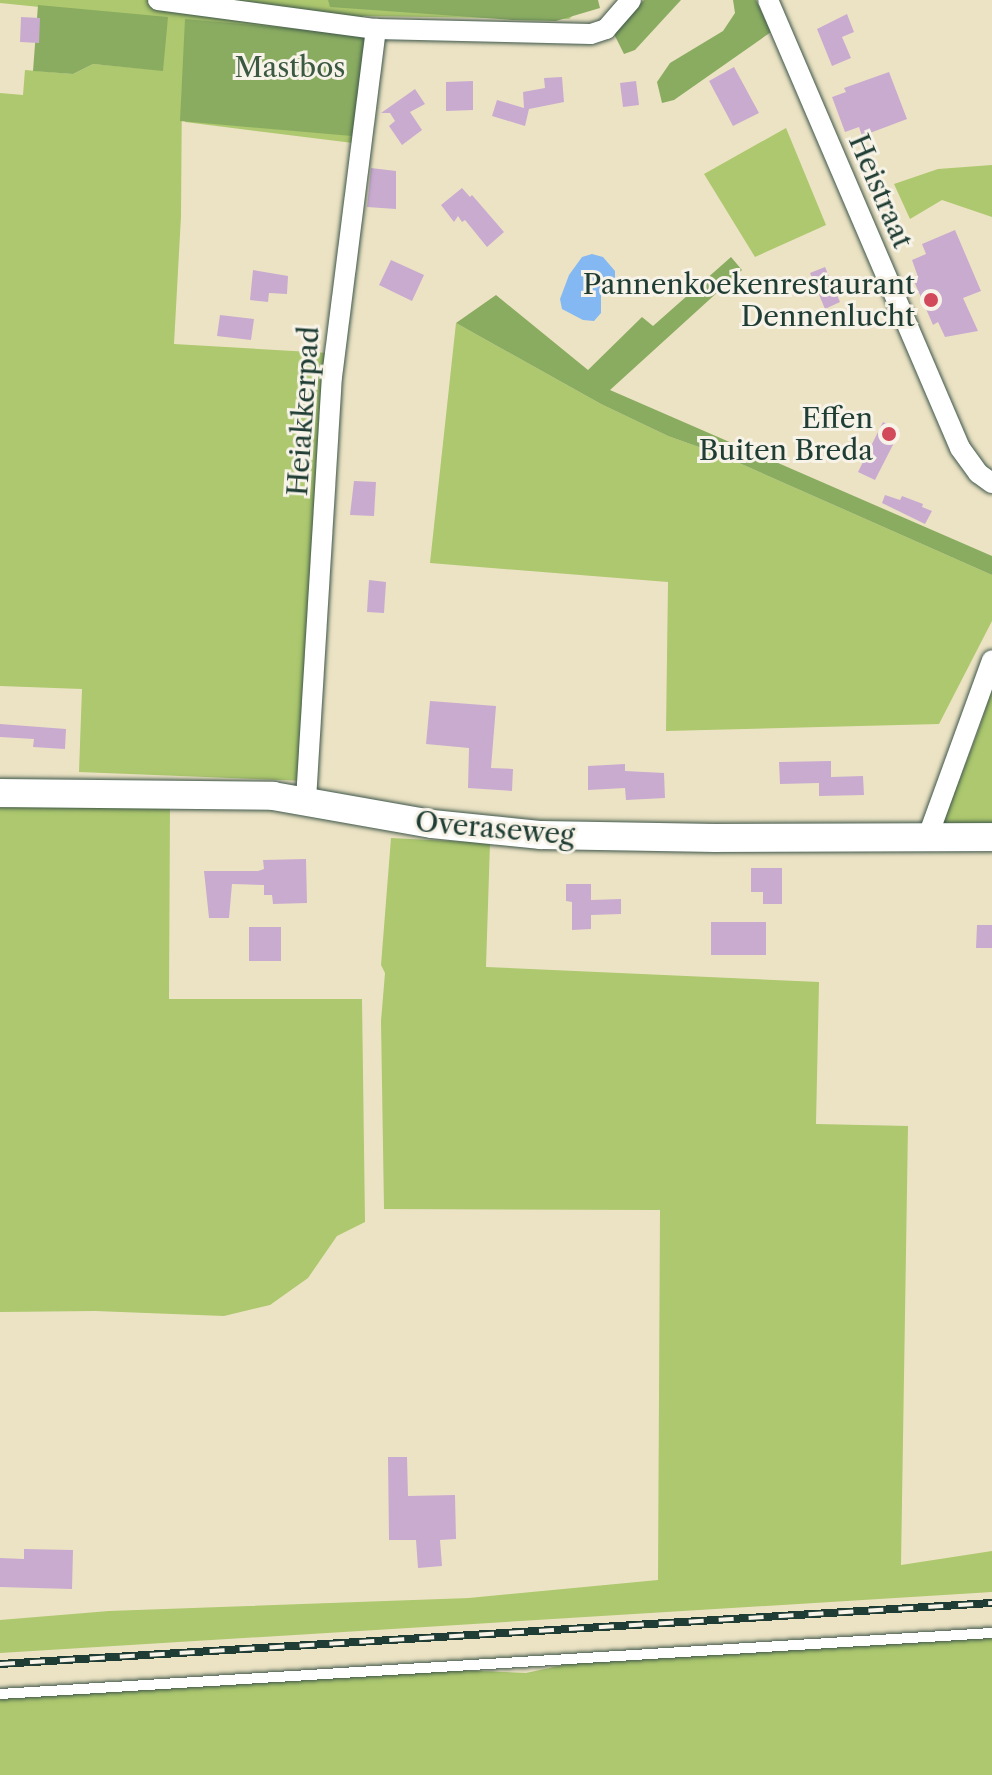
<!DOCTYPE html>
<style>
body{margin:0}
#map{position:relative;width:992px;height:1775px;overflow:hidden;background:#ece3c4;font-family:"Libre Caslon Text",serif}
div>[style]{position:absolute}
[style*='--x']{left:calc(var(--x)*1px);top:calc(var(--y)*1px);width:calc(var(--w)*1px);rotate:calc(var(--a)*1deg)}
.green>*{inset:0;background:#adc86e}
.forest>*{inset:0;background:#8aac61}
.water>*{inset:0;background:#84b8f2}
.building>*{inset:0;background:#c9abd0}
.roads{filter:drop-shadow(0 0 2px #3e564a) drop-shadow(0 0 2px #3e564a)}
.lane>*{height:10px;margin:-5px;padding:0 5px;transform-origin:5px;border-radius:5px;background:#fff}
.street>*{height:20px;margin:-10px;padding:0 10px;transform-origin:10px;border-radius:10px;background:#fff}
.secondary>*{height:28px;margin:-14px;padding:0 14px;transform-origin:14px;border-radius:14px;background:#fff}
.rail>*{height:8px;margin-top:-4px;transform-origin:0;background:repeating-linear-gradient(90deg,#f7f3e8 0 15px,#1f3d34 0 30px);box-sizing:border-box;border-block:2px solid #1f3d34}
.dots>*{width:22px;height:22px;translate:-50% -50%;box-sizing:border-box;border:4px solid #f7f3e8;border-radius:50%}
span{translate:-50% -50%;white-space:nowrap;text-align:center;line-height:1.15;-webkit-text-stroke:6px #f7f3e8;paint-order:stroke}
.park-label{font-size:28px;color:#3b5940}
.street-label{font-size:28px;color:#1f3d34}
.poi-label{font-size:28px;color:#1f3d34}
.right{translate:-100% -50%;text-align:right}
</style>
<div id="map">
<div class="green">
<i style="clip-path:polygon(0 0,590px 0,569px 19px,363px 16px,361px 144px,185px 122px,186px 86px,182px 84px,181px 216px,174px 344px,328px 353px,305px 781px,79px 772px,82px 689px,0 686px,0 93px,23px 95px,25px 70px,73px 74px,93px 64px,161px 70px,69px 10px,0 3px)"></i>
<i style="clip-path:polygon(786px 128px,826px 225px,755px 257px,704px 174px)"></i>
<i style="clip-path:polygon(992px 165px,992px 217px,942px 200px,910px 219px,894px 184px,938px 169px)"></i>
<i style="clip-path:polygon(456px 323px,601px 404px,668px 436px,721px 455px,992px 575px,992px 621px,939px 724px,666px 731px,668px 582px,430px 563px)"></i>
<i style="clip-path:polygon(992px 690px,992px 829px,941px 828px,977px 734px)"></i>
<i style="clip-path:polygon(64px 804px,170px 804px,169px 999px,362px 999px,365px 1222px,337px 1236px,308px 1278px,270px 1305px,224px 1316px,95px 1311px,0 1312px,0 808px)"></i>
<i style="clip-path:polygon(391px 838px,490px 843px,486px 967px,819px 982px,816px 1124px,908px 1126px,901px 1565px,992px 1551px,992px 1592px,0 1653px,0 1620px,109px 1611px,469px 1598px,658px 1580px,660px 1210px,384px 1209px,381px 1021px,385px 973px,381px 965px)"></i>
<i style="clip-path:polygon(992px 1637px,992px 1775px,0 1775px,0 1698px,456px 1670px,526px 1673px,568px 1664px)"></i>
</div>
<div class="forest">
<i style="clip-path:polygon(328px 0,598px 0,600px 8px,556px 21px,513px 20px,330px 7px)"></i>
<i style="clip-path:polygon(644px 0,681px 0,635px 50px,624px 54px,612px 30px)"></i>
<i style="clip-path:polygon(733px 0,756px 0,771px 32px,674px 100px,662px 103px,657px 82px,670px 63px,723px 31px,735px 13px)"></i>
<i style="clip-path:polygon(38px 5px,168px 17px,163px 71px,93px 64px,73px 74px,33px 71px)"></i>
<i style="clip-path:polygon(185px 19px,365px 35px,352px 136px,180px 121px)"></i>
<i style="clip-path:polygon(731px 257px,742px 270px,610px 390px,992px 556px,992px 575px,721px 455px,668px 436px,601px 404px,456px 323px,496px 295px,588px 370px,642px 317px,653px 326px)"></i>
</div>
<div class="water">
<i style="clip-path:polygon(592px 254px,603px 257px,615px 271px,615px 278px,601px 292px,601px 313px,594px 321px,583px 320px,562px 309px,560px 299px,569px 275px,582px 257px)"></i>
</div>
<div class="building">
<i style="clip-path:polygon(847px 14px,854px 32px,842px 37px,851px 58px,832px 66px,817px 29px)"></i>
<i style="clip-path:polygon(21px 17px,40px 18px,39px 43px,20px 42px)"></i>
<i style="clip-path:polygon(734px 67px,759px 113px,733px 126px,709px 81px)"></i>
<i style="clip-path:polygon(889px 72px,907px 119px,862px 136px,859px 127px,845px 132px,832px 97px,846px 92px,844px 88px)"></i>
<i style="clip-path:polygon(562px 77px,564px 102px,529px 109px,525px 126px,492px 116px,497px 100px,524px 108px,523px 92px,545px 88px,544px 78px)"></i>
<i style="clip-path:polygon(473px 81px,473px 110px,446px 111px,446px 82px)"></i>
<i style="clip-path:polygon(636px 81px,639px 105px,623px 107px,620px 83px)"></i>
<i style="clip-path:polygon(415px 89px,425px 104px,410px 112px,422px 130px,402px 145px,389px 126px,395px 121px,390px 113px,381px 113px)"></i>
<i style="clip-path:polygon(371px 168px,396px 171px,396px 209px,367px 207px)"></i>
<i style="clip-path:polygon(462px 188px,470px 197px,472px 195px,504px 232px,487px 247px,465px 220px,462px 222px,458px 216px,454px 222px,441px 205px)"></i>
<i style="clip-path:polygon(955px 230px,981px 291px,963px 298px,978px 331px,945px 337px,938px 322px,933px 325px,913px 279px,918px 277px,912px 260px,926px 254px,922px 244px)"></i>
<i style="clip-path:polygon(391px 260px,424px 275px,412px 301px,379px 285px)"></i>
<i style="clip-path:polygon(825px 267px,840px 302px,825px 309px,810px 273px)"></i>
<i style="clip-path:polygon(253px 270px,288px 276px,287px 294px,269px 293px,268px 302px,250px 300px)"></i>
<i style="clip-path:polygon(220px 315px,254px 319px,251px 340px,217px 336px)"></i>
<i style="clip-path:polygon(883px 422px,900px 431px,875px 480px,858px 472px)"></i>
<i style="clip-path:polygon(354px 481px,376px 482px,374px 516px,350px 515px)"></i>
<i style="clip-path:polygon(885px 495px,900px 500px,902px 496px,923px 504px,922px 507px,932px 511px,925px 524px,882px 503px)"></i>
<i style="clip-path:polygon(369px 580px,386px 582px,384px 613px,367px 612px)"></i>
<i style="clip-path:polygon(430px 701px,496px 706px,491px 768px,513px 769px,512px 791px,468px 788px,469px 748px,426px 744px)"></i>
<i style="clip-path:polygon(0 724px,66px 729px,65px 749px,33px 747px,34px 739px,0 737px)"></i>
<i style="clip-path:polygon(831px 761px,831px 777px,863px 776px,864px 795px,819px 796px,819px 783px,780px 784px,779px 762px)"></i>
<i style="clip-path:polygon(625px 764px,625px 771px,664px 773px,665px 798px,626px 800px,625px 788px,588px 790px,588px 766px)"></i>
<i style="clip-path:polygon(306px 859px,307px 903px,273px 904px,272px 895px,264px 895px,264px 885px,232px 884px,229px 918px,209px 918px,204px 871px,258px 871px,264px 869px,263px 860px)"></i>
<i style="clip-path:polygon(751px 868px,782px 868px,782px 904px,763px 904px,763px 892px,751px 892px)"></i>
<i style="clip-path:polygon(566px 884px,591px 884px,591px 900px,621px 899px,621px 914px,591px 915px,591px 929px,572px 930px,572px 902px,566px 901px)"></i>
<i style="clip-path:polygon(711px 922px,766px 922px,766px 955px,711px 955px)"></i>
<i style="clip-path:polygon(977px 925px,992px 925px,992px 948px,976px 948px)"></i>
<i style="clip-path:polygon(249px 927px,281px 927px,281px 961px,249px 961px)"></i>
<i style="clip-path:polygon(388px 1457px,407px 1457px,408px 1496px,455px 1495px,456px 1539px,440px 1540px,442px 1566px,418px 1568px,416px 1540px,389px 1540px)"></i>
<i style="clip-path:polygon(24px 1549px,73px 1550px,72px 1589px,0 1587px,0 1558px,24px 1559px)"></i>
</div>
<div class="roads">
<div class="lane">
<i style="--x:0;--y:1694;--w:994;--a:-3.52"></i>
</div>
<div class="street">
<i style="--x:158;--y:0;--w:220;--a:7.6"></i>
<i style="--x:376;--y:29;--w:215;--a:1.3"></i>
<i style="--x:591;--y:34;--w:16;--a:-18"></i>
<i style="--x:606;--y:29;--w:38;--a:-49"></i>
<i style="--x:768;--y:0;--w:487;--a:66.8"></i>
<i style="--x:960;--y:448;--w:31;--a:54"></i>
<i style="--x:978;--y:473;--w:17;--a:36"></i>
<i style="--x:306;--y:800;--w:424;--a:-86.5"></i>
<i style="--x:332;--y:377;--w:351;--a:-82.8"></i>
<i style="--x:928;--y:836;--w:187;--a:-70"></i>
</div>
<div class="secondary">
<i style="--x:0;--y:793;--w:273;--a:0.6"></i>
<i style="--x:273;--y:796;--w:161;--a:10"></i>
<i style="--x:432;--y:824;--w:110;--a:5.8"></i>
<i style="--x:541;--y:835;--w:175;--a:1"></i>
<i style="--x:716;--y:838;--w:276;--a:-0.2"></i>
</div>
</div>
<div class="rail">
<i style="--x:0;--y:1664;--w:994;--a:-3.52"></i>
</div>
<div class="dots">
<i style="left:931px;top:300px;background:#d1495b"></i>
<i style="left:889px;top:434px;background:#d1495b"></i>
</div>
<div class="park-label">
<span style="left:290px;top:67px">Mastbos</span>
</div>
<div class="street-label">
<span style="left:881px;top:191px;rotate:67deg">Heistraat</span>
<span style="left:303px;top:411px;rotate:-86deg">Heiakkerpad</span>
<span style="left:495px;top:828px;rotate:5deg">Overaseweg</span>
</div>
<div class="poi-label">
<span class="right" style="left:915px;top:300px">Pannenkoekenrestaurant<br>Dennenlucht</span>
<span class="right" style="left:873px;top:434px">Effen<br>Buiten Breda</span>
</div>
</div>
